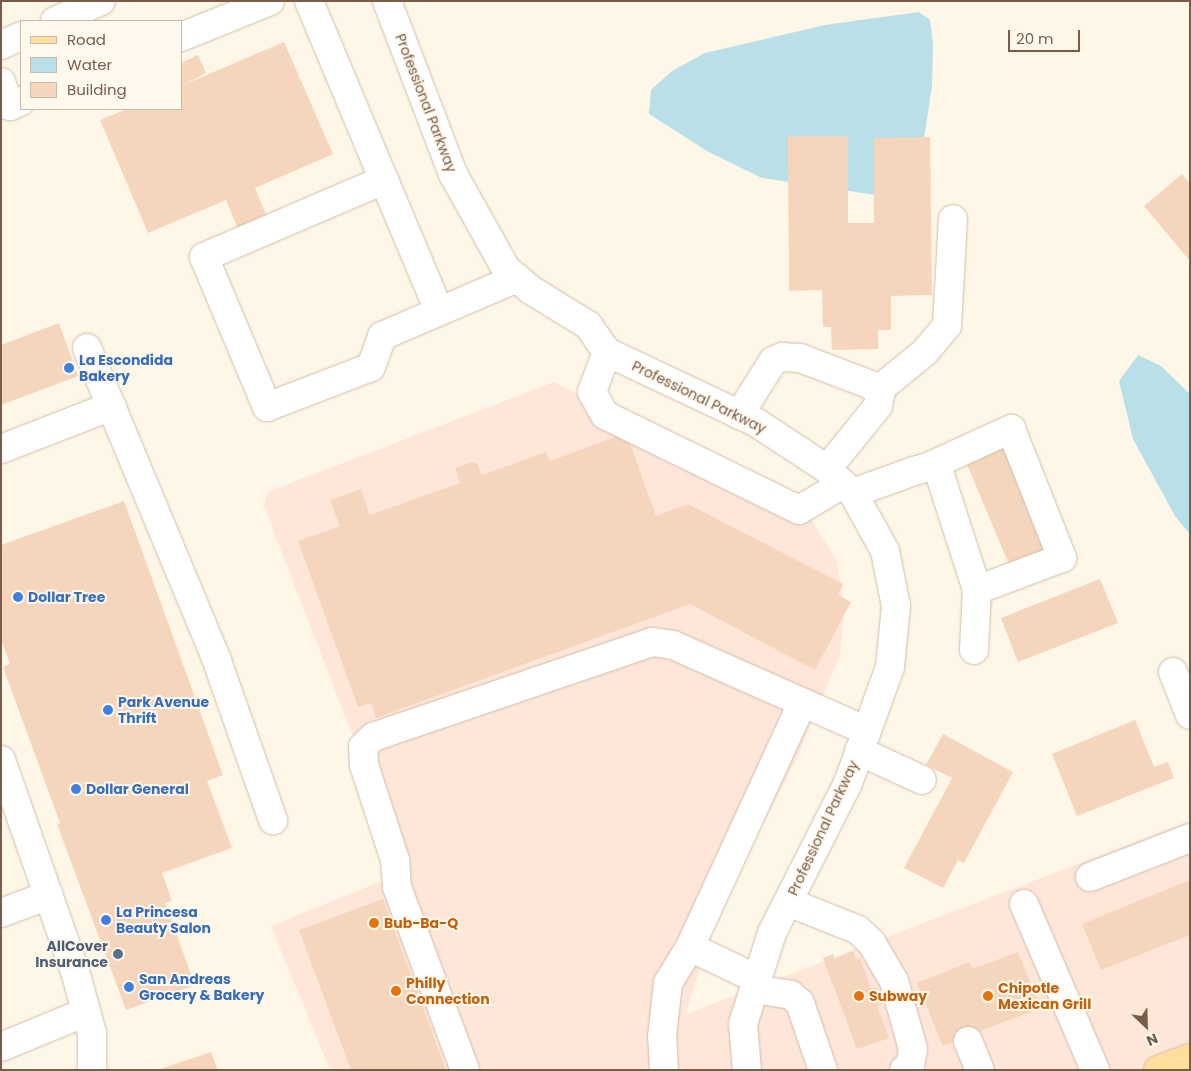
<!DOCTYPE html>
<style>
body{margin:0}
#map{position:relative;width:1191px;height:1071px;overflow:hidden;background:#fef6e6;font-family:Poppins,sans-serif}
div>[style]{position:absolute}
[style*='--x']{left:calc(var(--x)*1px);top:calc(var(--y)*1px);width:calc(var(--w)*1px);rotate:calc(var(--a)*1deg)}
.commercial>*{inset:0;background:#fee6d9}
.water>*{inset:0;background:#b9dfe9}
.building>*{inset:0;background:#f5d6bc}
.roads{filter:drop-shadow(0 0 1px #d0beab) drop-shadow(0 0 1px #d0beab)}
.minor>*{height:28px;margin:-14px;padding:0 14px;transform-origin:14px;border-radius:14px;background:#fff}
.major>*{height:28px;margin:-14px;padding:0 14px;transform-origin:14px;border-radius:14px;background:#ffdf9b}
.dots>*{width:14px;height:14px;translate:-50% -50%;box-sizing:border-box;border:2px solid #fff9ed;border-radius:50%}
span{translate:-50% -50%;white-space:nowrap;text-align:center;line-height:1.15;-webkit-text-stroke:4px #fff9ed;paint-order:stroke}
.street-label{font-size:14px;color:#795c49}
.shop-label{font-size:14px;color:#366cbe;font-weight:700}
.left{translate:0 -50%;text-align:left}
.food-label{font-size:14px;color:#c56008;font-weight:700}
.service-label{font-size:14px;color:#4e5e75;font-weight:700}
.right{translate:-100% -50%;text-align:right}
.frame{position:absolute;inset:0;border:2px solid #795c49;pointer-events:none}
.legend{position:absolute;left:20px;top:20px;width:162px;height:90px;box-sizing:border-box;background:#fff9ed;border:1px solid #c9baab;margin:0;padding:6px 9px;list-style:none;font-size:15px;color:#795c49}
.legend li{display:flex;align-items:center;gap:10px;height:25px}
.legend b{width:25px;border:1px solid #c9baab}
.north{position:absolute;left:1121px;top:1001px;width:50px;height:50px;-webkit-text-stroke:4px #fff9ed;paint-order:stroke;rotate:156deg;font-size:14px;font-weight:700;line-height:20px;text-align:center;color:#795c49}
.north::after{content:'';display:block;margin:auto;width:18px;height:22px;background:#795c49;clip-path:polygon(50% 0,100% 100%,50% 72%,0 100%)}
.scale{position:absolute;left:1008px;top:30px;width:72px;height:22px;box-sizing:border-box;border:2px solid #795c49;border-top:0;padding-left:6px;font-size:15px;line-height:18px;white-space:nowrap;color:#795c49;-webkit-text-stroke:4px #fff9ed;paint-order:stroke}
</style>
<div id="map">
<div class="commercial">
<i style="clip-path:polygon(554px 382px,806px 512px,837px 561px,844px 606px,840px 655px,795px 762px,717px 912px,686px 1014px,1190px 821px,1190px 1070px,330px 1070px,271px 926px,394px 876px,352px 734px,264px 506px,268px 492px)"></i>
</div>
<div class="water">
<i style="clip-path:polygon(919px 12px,930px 20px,933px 44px,932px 85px,924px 139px,876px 195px,762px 178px,707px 151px,649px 114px,651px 90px,672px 71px,705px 53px,825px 25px)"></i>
<i style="clip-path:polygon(1138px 355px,1161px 366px,1190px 394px,1190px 534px,1175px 516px,1133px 439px,1119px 381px)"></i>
</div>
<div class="building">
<i style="clip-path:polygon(284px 42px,333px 154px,255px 188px,267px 217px,238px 229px,226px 200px,148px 233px,100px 120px,127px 109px,181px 109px,181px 63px,198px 55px,206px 73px,183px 85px)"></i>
<i style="clip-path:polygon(788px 136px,848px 136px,848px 223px,874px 223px,874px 138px,930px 137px,932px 295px,891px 296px,891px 330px,878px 330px,878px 349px,832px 350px,831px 327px,823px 327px,822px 290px,789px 291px)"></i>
<i style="clip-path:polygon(1182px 174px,1190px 184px,1190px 261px,1144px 206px)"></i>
<i style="clip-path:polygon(59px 323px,78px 376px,1px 405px,1px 345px)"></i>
<i style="clip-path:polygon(626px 433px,656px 516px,688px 504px,843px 584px,838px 595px,851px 602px,815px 670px,690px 604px,376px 718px,371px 703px,358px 707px,298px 541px,340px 526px,330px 500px,361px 489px,370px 515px,460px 483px,455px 468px,473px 462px,477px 464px,482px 475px,546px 452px,550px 461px)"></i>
<i style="clip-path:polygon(1011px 443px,1055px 549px,1010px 567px,966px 462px)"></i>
<i style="clip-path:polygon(124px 501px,223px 775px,207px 781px,232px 848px,162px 873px,172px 901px,165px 903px,195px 985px,126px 1010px,57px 824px,60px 823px,3px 667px,10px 664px,1px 639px,1px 545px)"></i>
<i style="clip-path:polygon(1100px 579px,1118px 623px,1018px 662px,1001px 618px)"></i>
<i style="clip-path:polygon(1135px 720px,1154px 767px,1168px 762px,1174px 778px,1077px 816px,1052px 754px)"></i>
<i style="clip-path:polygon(943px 734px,1013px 772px,964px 863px,958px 860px,943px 888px,904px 868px,952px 778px,926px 765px)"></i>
<i style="clip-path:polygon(1190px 880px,1190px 935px,1101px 970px,1082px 924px)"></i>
<i style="clip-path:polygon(383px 899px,446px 1070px,351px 1070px,299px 930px)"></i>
<i style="clip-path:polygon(853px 951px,856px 959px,860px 958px,871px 989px,876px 987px,883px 1004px,877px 1006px,889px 1038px,857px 1049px,823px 958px,833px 954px,834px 959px)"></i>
<i style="clip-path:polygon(1018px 952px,1040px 1008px,943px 1046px,917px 983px,970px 962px,973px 969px)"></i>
<i style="clip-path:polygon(211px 1052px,218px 1070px,161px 1070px,160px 1069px)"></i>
</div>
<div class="roads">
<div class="minor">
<i style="--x:309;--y:1;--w:194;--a:67.3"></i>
<i style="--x:384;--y:180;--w:196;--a:156.8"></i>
<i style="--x:204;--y:257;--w:163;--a:67.2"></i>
<i style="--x:267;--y:407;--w:111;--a:-21"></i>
<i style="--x:371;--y:367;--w:33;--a:-70"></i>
<i style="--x:382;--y:336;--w:147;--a:-23.2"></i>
<i style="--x:387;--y:1;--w:185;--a:69.1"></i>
<i style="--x:453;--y:174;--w:109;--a:60.8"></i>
<i style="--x:506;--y:269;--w:33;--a:40"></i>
<i style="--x:531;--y:290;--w:67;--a:31.6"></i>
<i style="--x:588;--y:325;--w:33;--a:55"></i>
<i style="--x:607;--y:352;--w:166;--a:25.3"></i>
<i style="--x:757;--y:423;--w:84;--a:33.3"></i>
<i style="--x:827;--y:469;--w:35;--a:43"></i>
<i style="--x:853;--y:493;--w:66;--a:61.1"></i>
<i style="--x:885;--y:551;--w:56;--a:78.7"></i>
<i style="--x:896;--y:606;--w:61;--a:95.6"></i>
<i style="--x:890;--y:667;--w:123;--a:109.9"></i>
<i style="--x:848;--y:783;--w:168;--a:116.9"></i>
<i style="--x:772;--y:933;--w:96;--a:107.7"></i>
<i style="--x:743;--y:1024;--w:46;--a:85"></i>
<i style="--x:55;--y:21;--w:50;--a:-23.5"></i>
<i style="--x:181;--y:37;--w:96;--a:-22"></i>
<i style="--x:1;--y:45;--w:22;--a:-24"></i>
<i style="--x:1;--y:82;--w:26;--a:69"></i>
<i style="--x:10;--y:106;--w:12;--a:-24"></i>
<i style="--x:384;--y:180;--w:142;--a:67.2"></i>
<i style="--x:87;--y:348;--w:339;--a:67.4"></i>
<i style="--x:217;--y:661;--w:169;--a:70.6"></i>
<i style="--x:607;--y:352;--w:43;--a:110.6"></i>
<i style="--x:592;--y:392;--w:26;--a:61"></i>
<i style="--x:605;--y:415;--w:216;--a:26.1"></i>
<i style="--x:799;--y:510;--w:51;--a:-30.6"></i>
<i style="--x:877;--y:391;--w:60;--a:-39"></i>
<i style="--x:924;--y:353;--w:35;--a:-50"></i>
<i style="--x:947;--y:326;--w:107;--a:-86.8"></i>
<i style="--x:739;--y:415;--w:64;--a:-57.8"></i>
<i style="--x:773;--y:361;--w:10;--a:-24"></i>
<i style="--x:782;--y:357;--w:18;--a:3"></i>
<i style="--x:800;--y:358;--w:76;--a:20.8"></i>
<i style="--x:871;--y:385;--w:13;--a:45"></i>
<i style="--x:880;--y:394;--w:12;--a:99"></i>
<i style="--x:878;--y:406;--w:81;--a:129"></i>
<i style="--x:1;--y:449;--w:119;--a:-21.2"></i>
<i style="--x:926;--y:468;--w:94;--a:-24.6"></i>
<i style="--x:1011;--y:429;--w:139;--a:68.4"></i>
<i style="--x:1062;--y:558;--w:91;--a:159.4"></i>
<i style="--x:853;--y:493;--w:65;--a:-19.8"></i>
<i style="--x:914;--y:471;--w:15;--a:-16"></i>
<i style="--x:928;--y:467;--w:12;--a:24"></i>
<i style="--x:939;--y:472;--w:124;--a:72.1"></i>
<i style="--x:977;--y:590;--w:60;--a:92.9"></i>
<i style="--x:1173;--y:672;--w:46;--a:68.4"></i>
<i style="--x:859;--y:751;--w:69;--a:24.7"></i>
<i style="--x:1;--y:760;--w:224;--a:70.7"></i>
<i style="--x:75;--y:971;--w:64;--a:74.7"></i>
<i style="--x:92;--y:1033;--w:37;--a:90"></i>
<i style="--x:1090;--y:877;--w:107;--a:-21.3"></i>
<i style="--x:788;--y:902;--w:75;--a:21.8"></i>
<i style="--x:858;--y:930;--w:18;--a:43"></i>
<i style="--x:871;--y:942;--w:45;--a:59.5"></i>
<i style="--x:894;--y:981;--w:71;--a:74.4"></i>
<i style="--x:913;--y:1049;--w:17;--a:100"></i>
<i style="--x:910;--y:1066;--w:7;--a:146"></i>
<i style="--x:1024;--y:904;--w:181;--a:66.8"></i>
<i style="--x:1;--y:913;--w:51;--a:-20.6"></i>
<i style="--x:757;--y:979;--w:74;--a:-154.5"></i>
<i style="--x:690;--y:947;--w:268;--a:-65.3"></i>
<i style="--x:754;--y:989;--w:37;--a:9"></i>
<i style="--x:791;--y:995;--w:12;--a:42"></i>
<i style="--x:800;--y:1003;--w:71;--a:71.1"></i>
<i style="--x:968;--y:1041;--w:31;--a:68"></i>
<i style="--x:1;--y:1047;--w:92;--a:-22.4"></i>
<i style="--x:465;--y:1070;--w:195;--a:-110.4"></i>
<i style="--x:397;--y:887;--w:27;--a:-94"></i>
<i style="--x:395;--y:860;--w:100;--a:-108.1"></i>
<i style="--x:364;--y:765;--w:18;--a:-93"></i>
<i style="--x:363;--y:747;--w:14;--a:-45"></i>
<i style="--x:373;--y:737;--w:295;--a:-18.8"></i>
<i style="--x:652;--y:642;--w:21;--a:8"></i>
<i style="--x:673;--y:645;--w:212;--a:23.9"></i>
<i style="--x:664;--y:1070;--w:33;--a:-93"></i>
<i style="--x:662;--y:1037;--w:54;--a:-83.7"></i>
<i style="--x:668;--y:983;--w:42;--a:-58.6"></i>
</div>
<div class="major">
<i style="--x:1158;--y:1070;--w:34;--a:-21"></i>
</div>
</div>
<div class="dots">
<i style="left:69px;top:368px;background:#3f7fe0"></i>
<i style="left:18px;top:597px;background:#3f7fe0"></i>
<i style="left:108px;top:710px;background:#3f7fe0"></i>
<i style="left:76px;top:789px;background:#3f7fe0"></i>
<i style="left:106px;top:920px;background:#3f7fe0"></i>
<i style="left:374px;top:923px;background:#e8710a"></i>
<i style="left:118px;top:954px;background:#5c6f8a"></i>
<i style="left:129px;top:987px;background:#3f7fe0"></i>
<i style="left:396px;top:991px;background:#e8710a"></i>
<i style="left:859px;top:996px;background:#e8710a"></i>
<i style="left:988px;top:996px;background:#e8710a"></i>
</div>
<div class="street-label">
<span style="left:426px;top:103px;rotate:69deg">Professional Parkway</span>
<span style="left:699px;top:397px;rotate:26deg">Professional Parkway</span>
<span style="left:823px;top:828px;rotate:-65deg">Professional Parkway</span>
</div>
<div class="shop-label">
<span class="left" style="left:79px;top:368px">La Escondida<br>Bakery</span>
<span class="left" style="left:28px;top:597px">Dollar Tree</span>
<span class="left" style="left:118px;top:710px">Park Avenue<br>Thrift</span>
<span class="left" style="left:86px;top:789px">Dollar General</span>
<span class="left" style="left:116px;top:920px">La Princesa<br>Beauty Salon</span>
<span class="left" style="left:139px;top:987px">San Andreas<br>Grocery &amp; Bakery</span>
</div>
<div class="food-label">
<span class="left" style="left:384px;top:923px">Bub-Ba-Q</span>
<span class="left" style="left:406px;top:991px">Philly<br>Connection</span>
<span class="left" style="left:998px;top:996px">Chipotle<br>Mexican Grill</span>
<span class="left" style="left:869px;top:996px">Subway</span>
</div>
<div class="service-label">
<span class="right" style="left:108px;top:954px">AllCover<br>Insurance</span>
</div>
<div class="frame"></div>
<ul class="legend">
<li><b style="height:6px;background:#ffdf9b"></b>Road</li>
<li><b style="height:14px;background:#b9dfe9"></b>Water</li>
<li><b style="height:14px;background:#f5d6bc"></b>Building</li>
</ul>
<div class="north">N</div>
<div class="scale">20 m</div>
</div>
